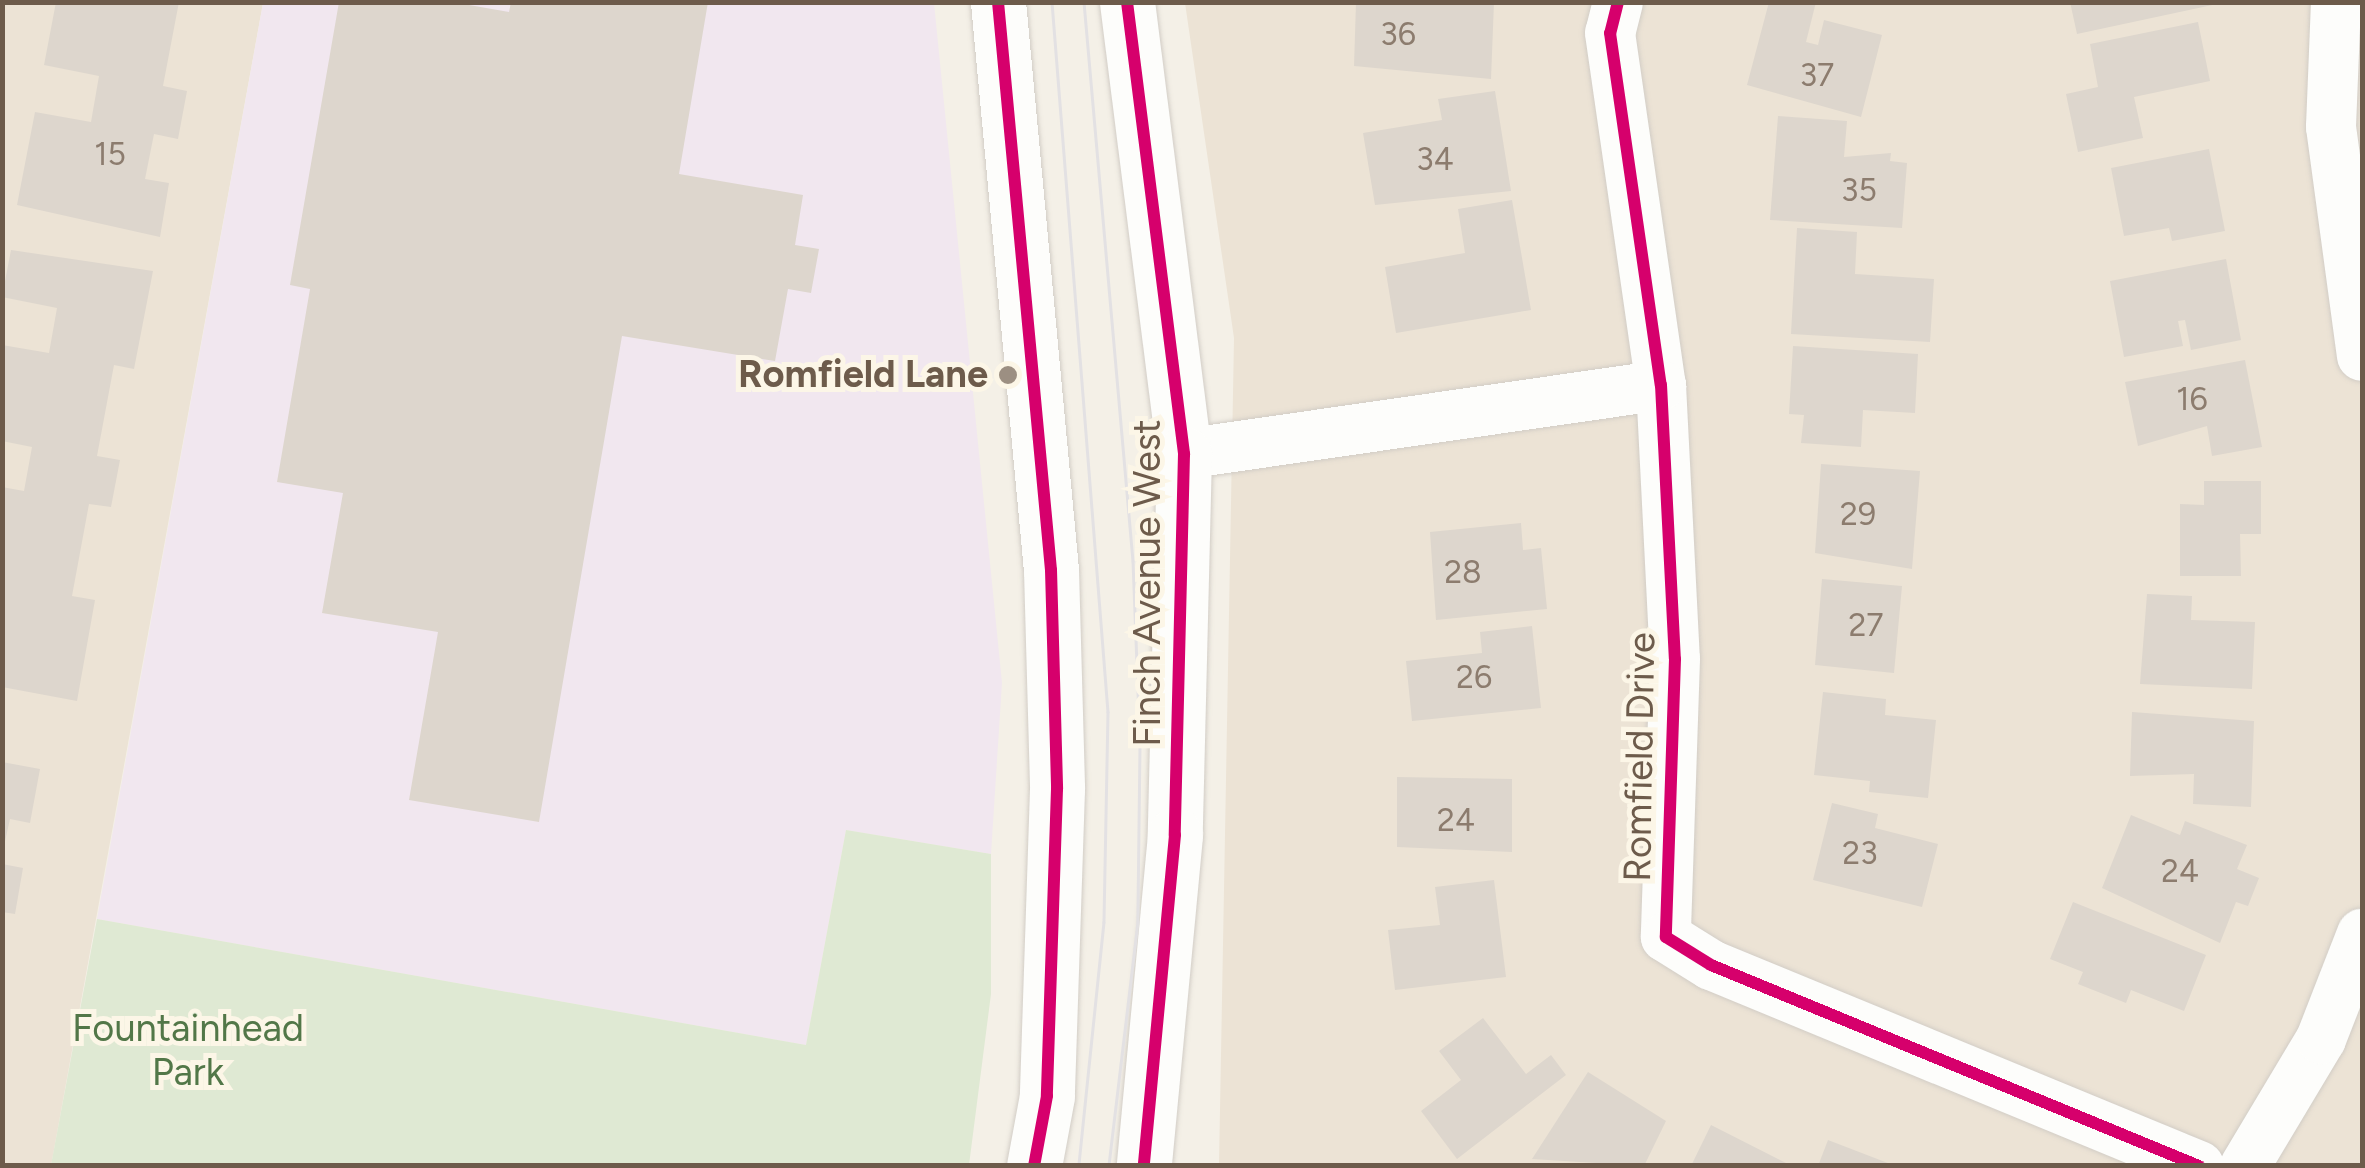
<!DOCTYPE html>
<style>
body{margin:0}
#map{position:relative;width:2365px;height:1168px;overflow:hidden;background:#f4f0e7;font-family:Figtree,sans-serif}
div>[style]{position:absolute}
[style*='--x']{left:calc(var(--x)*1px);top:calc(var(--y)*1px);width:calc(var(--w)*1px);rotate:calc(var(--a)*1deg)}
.residential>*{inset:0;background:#ece3d5}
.education>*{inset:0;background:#f1e7ef}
.green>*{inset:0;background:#dfe9d3}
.building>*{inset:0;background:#ddd6cd}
.roads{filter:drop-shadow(0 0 2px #d2cdc6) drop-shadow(0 0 2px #d2cdc6)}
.minor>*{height:50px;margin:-25px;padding:0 25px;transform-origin:25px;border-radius:25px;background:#fdfdfb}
.secondary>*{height:55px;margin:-27.5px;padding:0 27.5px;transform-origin:27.5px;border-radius:27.5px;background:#fdfdfb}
.tram>*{height:2.5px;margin:-1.25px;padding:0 1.25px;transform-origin:1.25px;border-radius:1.25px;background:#e3e1e3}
.cycleway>*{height:12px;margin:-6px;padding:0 6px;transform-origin:6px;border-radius:6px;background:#d6006c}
.dots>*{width:28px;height:28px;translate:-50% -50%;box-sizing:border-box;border:5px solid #fcf6e7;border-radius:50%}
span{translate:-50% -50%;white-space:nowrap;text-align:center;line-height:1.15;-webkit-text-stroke:10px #fcf6e7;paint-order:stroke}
.number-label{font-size:32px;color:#8c7c6e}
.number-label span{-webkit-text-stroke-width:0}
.poi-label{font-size:38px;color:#6d5b4b;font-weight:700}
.right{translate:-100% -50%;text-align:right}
.street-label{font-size:38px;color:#6d5b4b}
.park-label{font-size:38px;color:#527748}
.frame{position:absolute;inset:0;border:5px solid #6d5b4b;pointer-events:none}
</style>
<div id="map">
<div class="residential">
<i style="clip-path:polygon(2px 3px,263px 3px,51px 1166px,2px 1165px)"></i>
<i style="clip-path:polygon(1185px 3px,2362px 3px,2362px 1165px,1219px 1165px,1234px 338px)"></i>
</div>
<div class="education">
<i style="clip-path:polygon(263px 3px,934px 3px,1002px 683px,991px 854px,846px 830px,806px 1045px,97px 919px)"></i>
</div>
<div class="green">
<i style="clip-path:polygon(846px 830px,991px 854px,991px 994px,969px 1165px,51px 1165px,97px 919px,806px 1045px)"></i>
</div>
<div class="building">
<i style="clip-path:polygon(56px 2px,179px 2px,163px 86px,187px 91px,178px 139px,154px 134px,145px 179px,169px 183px,160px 237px,17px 205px,35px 112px,91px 122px,99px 76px,44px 65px)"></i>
<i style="clip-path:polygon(339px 2px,452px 2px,509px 12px,511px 2px,708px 2px,679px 174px,803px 195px,795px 245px,819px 249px,811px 293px,788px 289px,775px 361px,622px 336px,539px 822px,409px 800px,438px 632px,322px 613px,343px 493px,277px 482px,310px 289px,290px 285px)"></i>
<i style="clip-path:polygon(1356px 2px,1494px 2px,1491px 79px,1354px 66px)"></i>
<i style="clip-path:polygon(1769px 2px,1816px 2px,1806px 42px,1818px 45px,1824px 20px,1882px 35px,1861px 117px,1747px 85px)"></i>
<i style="clip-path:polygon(2070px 2px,2217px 2px,2217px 4px,2077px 34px)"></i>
<i style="clip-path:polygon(2198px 22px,2210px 81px,2134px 97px,2143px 138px,2078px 152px,2066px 94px,2098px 87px,2090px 44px)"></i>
<i style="clip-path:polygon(1495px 91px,1511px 191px,1375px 205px,1363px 133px,1442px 120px,1438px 99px)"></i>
<i style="clip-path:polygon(1778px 116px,1847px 121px,1844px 157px,1891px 153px,1890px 161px,1907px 163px,1902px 228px,1770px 220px)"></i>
<i style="clip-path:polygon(2209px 149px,2225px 231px,2172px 241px,2169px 228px,2124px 236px,2111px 168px)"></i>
<i style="clip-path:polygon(1512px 200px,1531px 310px,1396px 333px,1385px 267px,1465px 253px,1458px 209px)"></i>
<i style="clip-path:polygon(1797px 228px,1857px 232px,1855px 274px,1934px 279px,1930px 342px,1791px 334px)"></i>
<i style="clip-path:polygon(11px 250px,153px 271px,134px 369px,114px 365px,97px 456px,120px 460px,111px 507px,89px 504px,72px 596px,95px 600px,77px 701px,2px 687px,2px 487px,24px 491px,32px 447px,2px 441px,2px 345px,49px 353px,57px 308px,2px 297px)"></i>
<i style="clip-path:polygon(2226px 259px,2241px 340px,2191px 350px,2185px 320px,2178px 321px,2183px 346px,2124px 357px,2110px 281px)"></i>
<i style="clip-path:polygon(1793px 346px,1918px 354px,1915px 413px,1863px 410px,1861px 447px,1801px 443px,1804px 415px,1789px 414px)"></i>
<i style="clip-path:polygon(2245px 360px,2262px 447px,2212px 456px,2207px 426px,2138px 446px,2125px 382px)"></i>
<i style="clip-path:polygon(1821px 464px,1920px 471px,1912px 569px,1815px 553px)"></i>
<i style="clip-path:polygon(2204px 481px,2261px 481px,2261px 534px,2240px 534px,2241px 576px,2180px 576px,2180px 504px,2204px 505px)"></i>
<i style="clip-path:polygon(1521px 523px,1523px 550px,1541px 548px,1547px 609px,1436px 620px,1430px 532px)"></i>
<i style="clip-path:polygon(1822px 579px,1902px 586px,1894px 673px,1815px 665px)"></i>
<i style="clip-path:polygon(2147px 594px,2192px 596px,2191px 620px,2255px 622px,2252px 689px,2140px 684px)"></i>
<i style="clip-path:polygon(1532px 626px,1541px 708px,1412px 721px,1406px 661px,1482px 653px,1480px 632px)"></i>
<i style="clip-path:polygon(1823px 692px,1886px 699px,1885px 715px,1936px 720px,1928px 798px,1869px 792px,1870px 781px,1814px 775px)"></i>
<i style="clip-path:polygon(2132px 712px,2254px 721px,2251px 807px,2193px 804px,2194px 774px,2130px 776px)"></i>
<i style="clip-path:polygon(2px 762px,40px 769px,30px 823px,10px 819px,4px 846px)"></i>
<i style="clip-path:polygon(1397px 777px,1512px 779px,1512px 852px,1397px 847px)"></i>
<i style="clip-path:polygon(1832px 803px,1878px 814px,1875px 828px,1938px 844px,1922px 907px,1813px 880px)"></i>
<i style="clip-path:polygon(2131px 815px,2180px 835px,2185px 821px,2247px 845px,2237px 869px,2259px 878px,2248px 906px,2236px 902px,2220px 943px,2102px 888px)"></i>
<i style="clip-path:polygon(2px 864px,23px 868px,15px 914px,2px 912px)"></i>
<i style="clip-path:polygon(1494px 880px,1506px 977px,1395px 990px,1388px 930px,1440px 925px,1435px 887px)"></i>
<i style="clip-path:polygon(2073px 902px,2206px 955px,2184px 1011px,2131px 990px,2126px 1003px,2078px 984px,2083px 972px,2050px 959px)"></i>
<i style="clip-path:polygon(1483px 1018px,1526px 1074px,1551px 1055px,1566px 1075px,1457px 1159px,1421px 1111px,1461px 1080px,1439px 1051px)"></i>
<i style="clip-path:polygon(1588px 1072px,1666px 1121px,1644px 1166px,1532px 1159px)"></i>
<i style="clip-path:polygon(1711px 1125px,1792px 1166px,1691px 1166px)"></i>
<i style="clip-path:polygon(1828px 1140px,1893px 1165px,1893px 1166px,1818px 1166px)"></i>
</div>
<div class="roads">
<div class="minor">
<i style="--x:1618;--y:2;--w:32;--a:104"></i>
<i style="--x:1610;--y:33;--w:356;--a:81.8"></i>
<i style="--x:1661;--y:385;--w:274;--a:87.1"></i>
<i style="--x:1675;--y:659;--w:278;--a:91.9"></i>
<i style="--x:1666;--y:937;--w:53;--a:31.9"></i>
<i style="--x:1711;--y:965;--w:528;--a:22.39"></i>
<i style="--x:2336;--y:2;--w:125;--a:92.3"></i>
<i style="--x:2331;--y:127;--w:231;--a:82.3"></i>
<i style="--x:1184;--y:454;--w:482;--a:-8.2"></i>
<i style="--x:2245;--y:1166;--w:148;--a:-59.1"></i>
<i style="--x:2321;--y:1039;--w:113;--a:-68.7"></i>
</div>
<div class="secondary">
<i style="--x:998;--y:2;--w:570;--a:84.67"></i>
<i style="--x:1051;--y:570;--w:219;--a:88.4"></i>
<i style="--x:1057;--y:789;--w:307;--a:91.9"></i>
<i style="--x:1047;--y:1096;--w:71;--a:100.5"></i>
<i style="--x:1127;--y:2;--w:456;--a:82.8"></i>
<i style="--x:1184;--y:454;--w:381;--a:91.4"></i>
<i style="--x:1175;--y:835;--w:332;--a:95.4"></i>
</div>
</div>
<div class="tram">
<i style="--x:1052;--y:2;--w:712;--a:85.49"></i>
<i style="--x:1108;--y:712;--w:210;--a:91.1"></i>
<i style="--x:1104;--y:922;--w:245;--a:95.9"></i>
<i style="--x:1084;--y:2;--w:561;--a:84.99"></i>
<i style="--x:1133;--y:561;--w:185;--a:87.8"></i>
<i style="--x:1140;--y:746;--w:176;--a:90.7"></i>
<i style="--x:1138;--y:922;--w:246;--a:96.8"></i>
</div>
<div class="cycleway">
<i style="--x:998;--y:2;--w:570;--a:84.67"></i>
<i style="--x:1051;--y:570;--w:219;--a:88.4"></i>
<i style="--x:1057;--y:789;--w:307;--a:91.9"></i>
<i style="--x:1047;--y:1096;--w:71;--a:100.5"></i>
<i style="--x:1127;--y:2;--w:456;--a:82.8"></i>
<i style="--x:1184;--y:454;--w:381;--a:91.4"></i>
<i style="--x:1175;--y:835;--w:332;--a:95.4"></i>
<i style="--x:1618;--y:2;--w:32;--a:104"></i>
<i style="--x:1610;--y:33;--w:356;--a:81.8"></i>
<i style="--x:1661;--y:385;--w:274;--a:87.1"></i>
<i style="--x:1675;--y:659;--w:278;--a:91.9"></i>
<i style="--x:1666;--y:937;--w:53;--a:31.9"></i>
<i style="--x:1711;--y:965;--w:528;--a:22.39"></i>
</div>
<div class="dots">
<i style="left:1008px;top:375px;background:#9c8f82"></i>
</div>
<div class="number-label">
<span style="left:1398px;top:34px">36</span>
<span style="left:1817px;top:75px">37</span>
<span style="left:110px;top:154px">15</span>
<span style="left:1435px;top:159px">34</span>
<span style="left:1859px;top:190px">35</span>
<span style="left:2192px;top:399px">16</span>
<span style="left:1858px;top:514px">29</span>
<span style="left:1463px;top:572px">28</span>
<span style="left:1866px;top:625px">27</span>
<span style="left:1474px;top:677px">26</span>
<span style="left:1456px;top:820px">24</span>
<span style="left:1860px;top:853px">23</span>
<span style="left:2180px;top:871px">24</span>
</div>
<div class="poi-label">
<span class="right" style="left:988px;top:375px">Romfield Lane</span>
</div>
<div class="street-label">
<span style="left:1148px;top:583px;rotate:-90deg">Finch Avenue West</span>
<span style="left:1640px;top:757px;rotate:-89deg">Romfield Drive</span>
</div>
<div class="park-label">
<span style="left:188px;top:1051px">Fountainhead<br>Park</span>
</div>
<div class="frame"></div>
</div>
